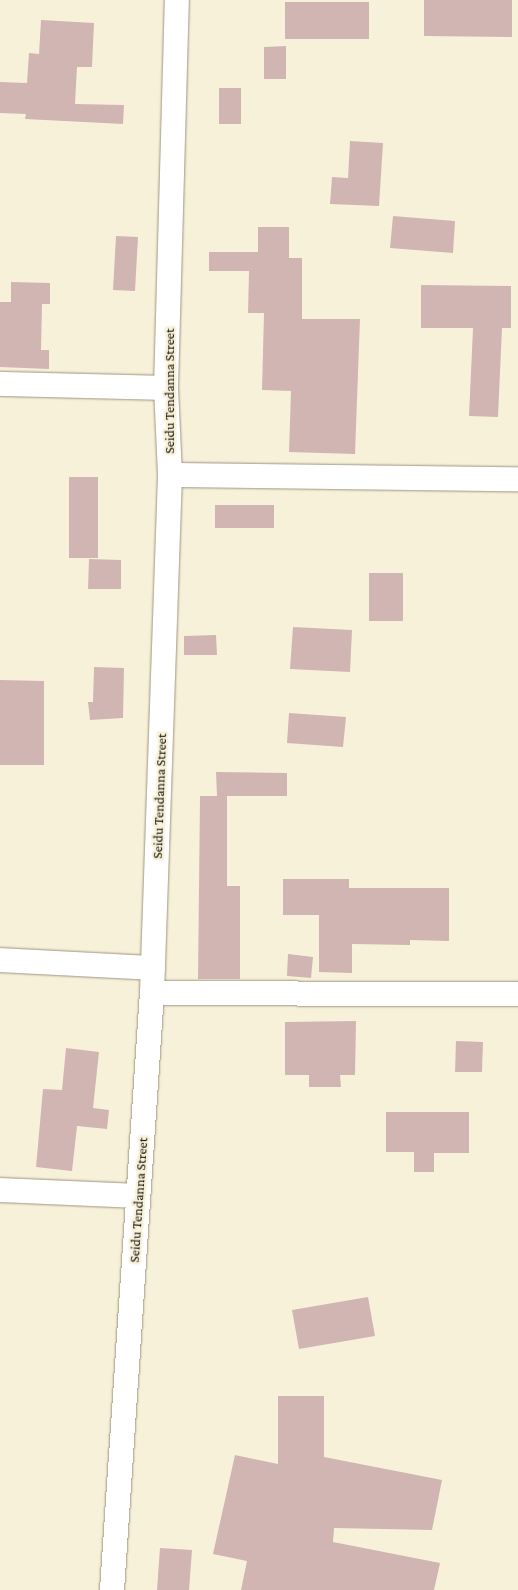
<!DOCTYPE html>
<style>
body{margin:0}
#map{position:relative;width:518px;height:1590px;overflow:hidden;background:#f8f1da;font-family:"Crimson Pro",serif}
div>[style]{position:absolute}
[style*='--x']{left:calc(var(--x)*1px);top:calc(var(--y)*1px);width:calc(var(--w)*1px);rotate:calc(var(--a)*1deg)}
.building>*{inset:0;background:#d1b5b2}
.roads{filter:drop-shadow(0 0 1px #9c9580) drop-shadow(0 0 1px #9c9580)}
.street>*{height:24px;margin:-12px;padding:0 12px;transform-origin:12px;border-radius:12px;background:#fff}
span{translate:-50% -50%;white-space:nowrap;text-align:center;line-height:1.15;-webkit-text-stroke:5px #f8f1da;paint-order:stroke}
.street-label{font-size:14px;color:#100e07}
</style>
<div id="map">
<div class="building">
<i style="clip-path:polygon(424px 0,512px 0,512px 37px,424px 36px)"></i>
<i style="clip-path:polygon(285px 2px,369px 2px,369px 39px,285px 39px)"></i>
<i style="clip-path:polygon(41px 20px,94px 23px,92px 67px,77px 67px,75px 104px,124px 105px,123px 124px,25px 119px,26px 114px,0 113px,0 82px,27px 83px,29px 53px,39px 54px)"></i>
<i style="clip-path:polygon(286px 46px,286px 79px,264px 79px,264px 47px)"></i>
<i style="clip-path:polygon(219px 88px,241px 88px,241px 124px,219px 124px)"></i>
<i style="clip-path:polygon(350px 141px,383px 143px,379px 206px,330px 204px,332px 177px,348px 178px)"></i>
<i style="clip-path:polygon(393px 216px,455px 221px,453px 253px,390px 248px)"></i>
<i style="clip-path:polygon(258px 227px,289px 227px,289px 258px,302px 258px,302px 319px,360px 319px,355px 454px,289px 452px,291px 391px,262px 390px,264px 313px,248px 313px,249px 271px,209px 271px,209px 252px,258px 252px)"></i>
<i style="clip-path:polygon(116px 236px,138px 237px,135px 291px,113px 290px)"></i>
<i style="clip-path:polygon(11px 282px,50px 283px,50px 304px,42px 304px,41px 350px,49px 350px,49px 369px,0 367px,0 302px,11px 302px)"></i>
<i style="clip-path:polygon(421px 285px,511px 286px,511px 328px,502px 328px,498px 417px,469px 416px,473px 328px,421px 328px)"></i>
<i style="clip-path:polygon(69px 477px,98px 477px,98px 558px,69px 558px)"></i>
<i style="clip-path:polygon(215px 505px,274px 505px,274px 528px,215px 528px)"></i>
<i style="clip-path:polygon(89px 559px,121px 560px,121px 589px,88px 589px)"></i>
<i style="clip-path:polygon(369px 573px,403px 573px,403px 621px,369px 621px)"></i>
<i style="clip-path:polygon(293px 627px,352px 630px,350px 672px,290px 669px)"></i>
<i style="clip-path:polygon(216px 635px,217px 655px,184px 655px,184px 636px)"></i>
<i style="clip-path:polygon(94px 667px,124px 668px,123px 718px,90px 720px,88px 702px,93px 702px)"></i>
<i style="clip-path:polygon(0 680px,44px 681px,44px 765px,0 765px)"></i>
<i style="clip-path:polygon(289px 713px,346px 717px,343px 747px,287px 743px)"></i>
<i style="clip-path:polygon(216px 772px,287px 773px,287px 796px,227px 796px,227px 886px,240px 886px,240px 979px,198px 979px,200px 796px,217px 796px)"></i>
<i style="clip-path:polygon(283px 879px,349px 879px,349px 888px,449px 888px,449px 941px,410px 940px,410px 945px,352px 944px,352px 973px,319px 972px,319px 915px,283px 915px)"></i>
<i style="clip-path:polygon(288px 954px,313px 957px,311px 978px,287px 976px)"></i>
<i style="clip-path:polygon(356px 1021px,355px 1075px,340px 1075px,341px 1087px,309px 1087px,309px 1075px,285px 1075px,285px 1022px)"></i>
<i style="clip-path:polygon(456px 1041px,483px 1042px,482px 1072px,455px 1072px)"></i>
<i style="clip-path:polygon(66px 1048px,99px 1052px,93px 1108px,109px 1110px,107px 1129px,77px 1126px,72px 1171px,36px 1167px,43px 1089px,62px 1090px)"></i>
<i style="clip-path:polygon(386px 1112px,469px 1112px,469px 1153px,434px 1153px,434px 1172px,414px 1172px,414px 1152px,386px 1152px)"></i>
<i style="clip-path:polygon(368px 1297px,375px 1336px,299px 1349px,292px 1310px)"></i>
<i style="clip-path:polygon(278px 1396px,324px 1396px,324px 1457px,442px 1480px,432px 1530px,334px 1528px,333px 1542px,440px 1563px,434px 1590px,241px 1590px,247px 1561px,213px 1554px,235px 1455px,278px 1464px)"></i>
<i style="clip-path:polygon(160px 1548px,192px 1550px,189px 1590px,157px 1590px)"></i>
</div>
<div class="roads">
<div class="street">
<i style="--x:0;--y:384;--w:166;--a:1.4"></i>
<i style="--x:170;--y:475;--w:348;--a:0.7"></i>
<i style="--x:0;--y:960;--w:153;--a:3"></i>
<i style="--x:152;--y:993;--w:366;--a:0.2"></i>
<i style="--x:0;--y:1190;--w:138;--a:2.5"></i>
<i style="--x:112;--y:1590;--w:598;--a:-86.17"></i>
<i style="--x:152;--y:993;--w:518;--a:-88.01"></i>
<i style="--x:170;--y:475;--w:87;--a:-92.6"></i>
<i style="--x:166;--y:388;--w:388;--a:-88.4"></i>
</div>
</div>
<div class="street-label">
<span style="left:169px;top:391px;rotate:-90deg">Seidu Tendanna Street</span>
<span style="left:159px;top:796px;rotate:-88deg">Seidu Tendanna Street</span>
<span style="left:138px;top:1200px;rotate:-86deg">Seidu Tendanna Street</span>
</div>
</div>
